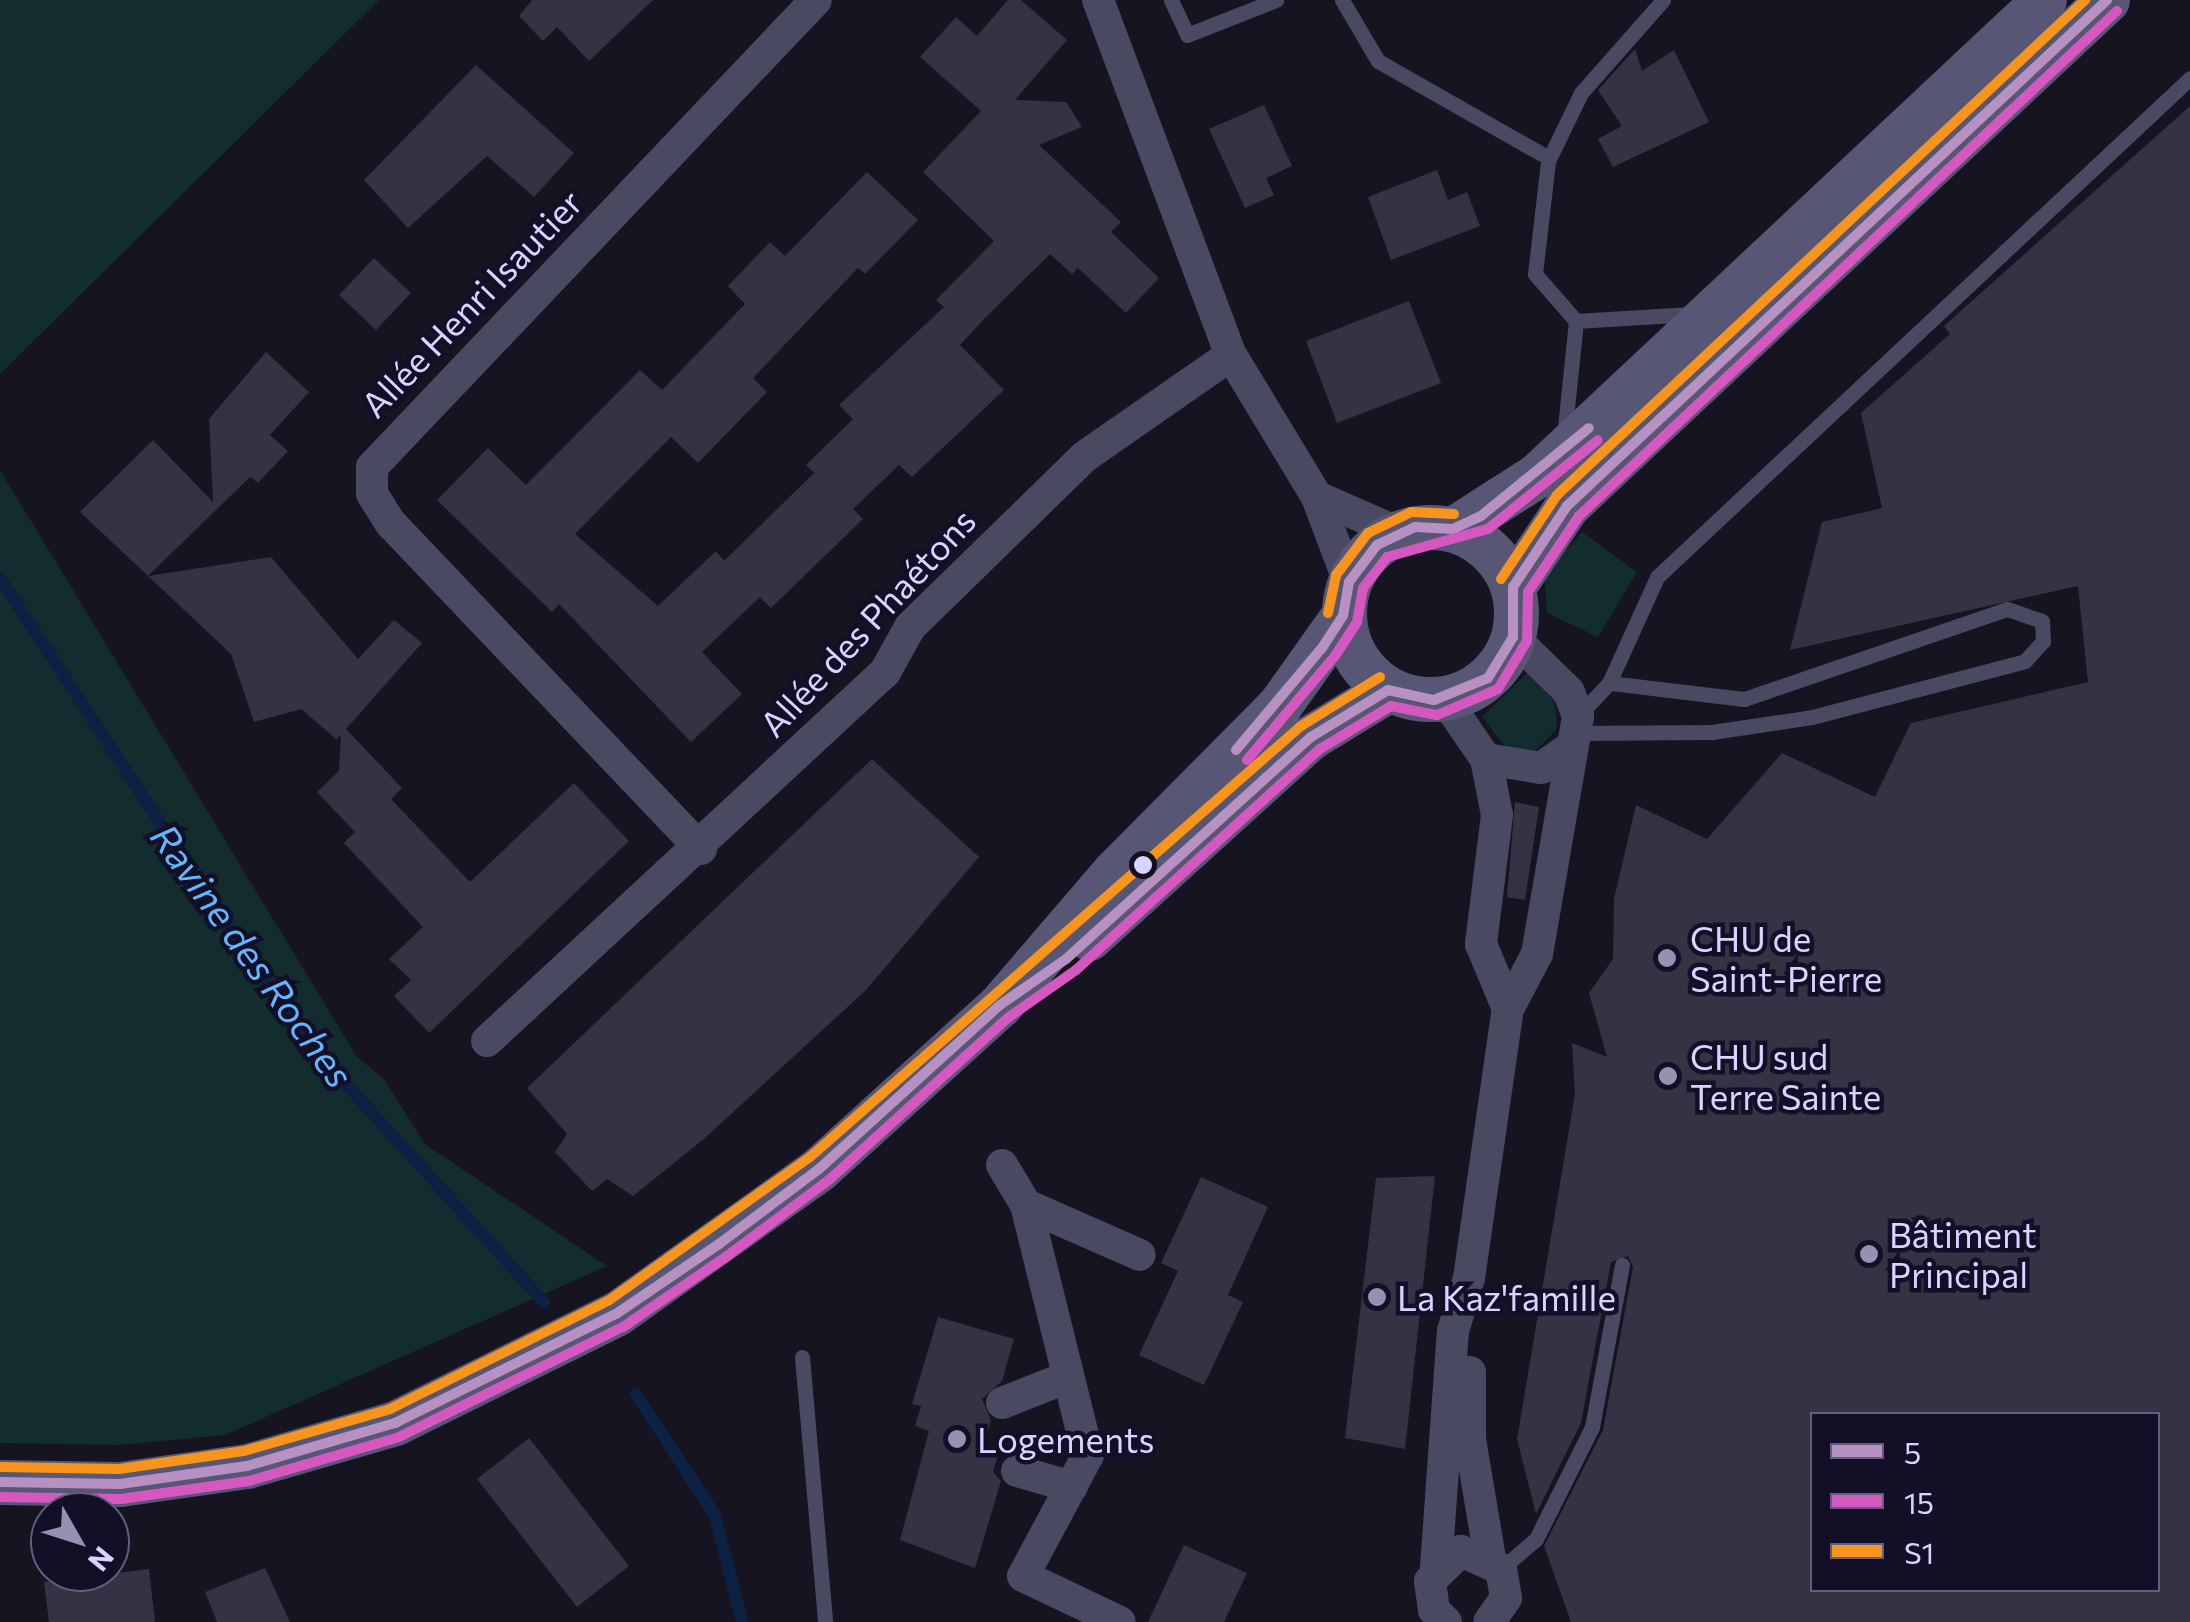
<!DOCTYPE html>
<meta charset="utf-8">
<style>
body{margin:0}
#map{position:relative;width:2190px;height:1622px;overflow:hidden;background:#161421;font-family:Commissioner,sans-serif}
div>[style]{position:absolute}
[style*='--x']{left:calc(var(--x)*1px);top:calc(var(--y)*1px);width:calc(var(--w)*1px);rotate:calc(var(--a)*1deg)}
.green>*{inset:0;background:#132c2d}
.stream>*{height:12px;margin:-6px;padding:0 6px;transform-origin:6px;border-radius:6px;background:#0d2144}
.building>*{inset:0;background:#343243}
.lane>*{height:15px;margin:-7.5px;padding:0 7.5px;transform-origin:7.5px;border-radius:7.5px;background:#4a4962}
.street>*{height:32px;margin:-16px;padding:0 16px;transform-origin:16px;border-radius:16px;background:#4a4962}
.secondary>*{height:45px;margin:-22.5px;padding:0 22.5px;transform-origin:22.5px;border-radius:22.5px;background:#575674}
.secondary>.ring{margin:-22.5px;padding:0;box-sizing:content-box;background:none;border:45px solid #575674;border-radius:50%}
.bus-1>*{height:10px;margin:-5px;padding:0 5px;transform-origin:5px;border-radius:5px;background:#b791c2}
.bus-2>*{height:10px;margin:-5px;padding:0 5px;transform-origin:5px;border-radius:5px;background:#d558c0}
.bus-3>*{height:10px;margin:-5px;padding:0 5px;transform-origin:5px;border-radius:5px;background:#f7941e}
.dots>*{width:28px;height:28px;translate:-50% -50%;box-sizing:border-box;border:5px solid #130f26;border-radius:50%}
span{translate:-50% -50%;white-space:nowrap;text-align:center;line-height:1.15;-webkit-text-stroke:9px #130f26;paint-order:stroke}
.street-label{font-size:35px;color:#d9d4ff}
.poi-label{font-size:35px;color:#d9d4ff}
.left{translate:0 -50%;text-align:left}
.water-label{font-size:38px;color:#62b6ff;font-style:italic}
.legend{position:absolute;left:1810px;top:1412px;width:350px;height:180px;box-sizing:border-box;background:#130f26;border:2px solid #625e7d;margin:0;padding:12px 18px;list-style:none;font-size:30px;color:#d9d4ff}
.legend li{display:flex;align-items:center;gap:20px;height:50px}
.legend b{width:50px;border:2px solid #625e7d}
.north{position:absolute;left:30px;top:1492px;width:100px;height:100px;box-sizing:border-box;background:#130f26;border:2px solid #625e7d;border-radius:50%;rotate:129deg;font-size:28px;font-weight:700;line-height:40px;text-align:center;color:#d9d4ff}
.north::after{content:'';display:block;margin:auto;width:35px;height:45px;background:#9591b1;clip-path:polygon(50% 0,100% 100%,50% 72%,0 100%)}
</style>
<div id="map">
<div class="green">
<i style="clip-path:polygon(0 0,379px 0,0 374px)"></i>
<i style="clip-path:polygon(0 470px,357px 1057px,383px 1078px,426px 1145px,607px 1266px,225px 1435px,118px 1445px,0 1443px)"></i>
<i style="clip-path:polygon(1582px 532px,1637px 572px,1598px 637px,1547px 613px,1544px 574px)"></i>
<i style="clip-path:polygon(1527px 673px,1555px 702px,1557px 729px,1535px 751px,1507px 749px,1482px 717px)"></i>
</div>
<div class="stream">
<i style="--x:0;--y:578;--w:458;--a:56.8"></i>
<i style="--x:251;--y:961;--w:142;--a:52.7"></i>
<i style="--x:337;--y:1074;--w:308;--a:47.8"></i>
<i style="--x:636;--y:1394;--w:145;--a:56.9"></i>
<i style="--x:715;--y:1515;--w:110;--a:75.8"></i>
</div>
<div class="building">
<i style="clip-path:polygon(532px 0,653px 0,589px 61px,557px 27px,543px 41px,519px 16px)"></i>
<i style="clip-path:polygon(1008px 0,1021px 0,1067px 40px,1015px 100px,1066px 102px,1082px 127px,1039px 145px,1121px 222px,1111px 232px,1159px 278px,1126px 313px,1078px 268px,1072px 274px,1050px 254px,983px 320px,960px 345px,1004px 390px,912px 477px,899px 465px,853px 509px,863px 519px,771px 608px,760px 597px,702px 652px,742px 694px,691px 742px,559px 604px,552px 612px,437px 500px,488px 448px,526px 485px,640px 370px,662px 390px,745px 304px,728px 286px,770px 242px,785px 256px,867px 172px,918px 220px,865px 274px,858px 268px,753px 378px,767px 392px,698px 463px,671px 437px,575px 534px,658px 606px,716px 551px,724px 561px,814px 473px,806px 465px,853px 419px,839px 405px,944px 307px,936px 300px,994px 241px,923px 172px,981px 111px,920px 57px,956px 17px,977px 36px)"></i>
<i style="clip-path:polygon(1635px 49px,1642px 71px,1674px 50px,1709px 122px,1613px 167px,1598px 139px,1622px 126px,1598px 90px)"></i>
<i style="clip-path:polygon(476px 65px,574px 153px,534px 197px,487px 156px,408px 228px,364px 180px)"></i>
<i style="clip-path:polygon(1264px 105px,1292px 166px,1266px 178px,1274px 195px,1245px 208px,1209px 129px)"></i>
<i style="clip-path:polygon(evenodd,2190px 106px,2190px 1622px,1571px 1622px,1544px 1546px,1603px 1430px,1633px 1267px,1628px 1256px,1611px 1262px,1581px 1423px,1536px 1514px,1517px 1439px,1575px 1094px,1572px 1043px,1607px 1057px,1589px 993px,1613px 959px,1614px 899px,1636px 805px,1707px 839px,1782px 753px,1875px 797px,1911px 723px,2088px 682px,2078px 586px,1790px 650px,1822px 522px,1882px 508px,1861px 413px,1950px 334px,1944px 326px,2190px 106px,1812px 1414px,2158px 1414px,2158px 1590px,1812px 1590px,1812px 1414px)"></i>
<i style="clip-path:polygon(1437px 170px,1448px 200px,1467px 192px,1480px 226px,1391px 260px,1368px 197px)"></i>
<i style="clip-path:polygon(374px 258px,411px 293px,376px 330px,339px 295px)"></i>
<i style="clip-path:polygon(1409px 301px,1441px 383px,1337px 423px,1306px 341px)"></i>
<i style="clip-path:polygon(266px 352px,309px 392px,270px 435px,288px 451px,258px 483px,250px 477px,148px 576px,271px 557px,358px 659px,394px 620px,422px 643px,346px 729px,402px 788px,391px 799px,470px 882px,574px 783px,629px 841px,429px 1033px,394px 996px,411px 980px,389px 959px,423px 927px,344px 843px,355px 832px,317px 792px,339px 771px,341px 735px,336px 739px,301px 709px,254px 722px,231px 654px,80px 512px,153px 440px,213px 502px,209px 419px)"></i>
<i style="clip-path:polygon(872px 759px,979px 857px,866px 990px,705px 1138px,633px 1196px,607px 1179px,592px 1191px,555px 1152px,567px 1134px,527px 1088px)"></i>
<i style="clip-path:polygon(1515px 802px,1539px 807px,1525px 900px,1507px 897px)"></i>
<i style="clip-path:polygon(1435px 1176px,1405px 1449px,1345px 1438px,1376px 1178px)"></i>
<i style="clip-path:polygon(1201px 1177px,1268px 1207px,1228px 1295px,1243px 1302px,1204px 1385px,1139px 1355px,1178px 1271px,1161px 1263px)"></i>
<i style="clip-path:polygon(938px 1317px,1014px 1339px,1002px 1381px,982px 1399px,991px 1420px,984px 1446px,999px 1452px,993px 1472px,1001px 1481px,975px 1568px,900px 1540px,929px 1431px,915px 1426px,921px 1406px,912px 1404px)"></i>
<i style="clip-path:polygon(529px 1438px,629px 1566px,577px 1607px,477px 1479px)"></i>
<i style="clip-path:polygon(1184px 1545px,1247px 1573px,1224px 1622px,1148px 1622px)"></i>
<i style="clip-path:polygon(265px 1568px,290px 1622px,217px 1622px,205px 1592px)"></i>
<i style="clip-path:polygon(149px 1569px,155px 1622px,49px 1622px,44px 1582px)"></i>
</div>
<div class="lane">
<i style="--x:1171;--y:0;--w:38;--a:65"></i>
<i style="--x:1187;--y:35;--w:96;--a:-21.5"></i>
<i style="--x:1342;--y:0;--w:71;--a:59.5"></i>
<i style="--x:1378;--y:61;--w:197;--a:29.6"></i>
<i style="--x:1576;--y:321;--w:62;--a:-131.1"></i>
<i style="--x:1535;--y:274;--w:114;--a:-83.4"></i>
<i style="--x:1548;--y:161;--w:76;--a:-64.1"></i>
<i style="--x:1581;--y:93;--w:124;--a:-48.6"></i>
<i style="--x:1564;--y:437;--w:117;--a:-84.1"></i>
<i style="--x:1576;--y:321;--w:115;--a:-3.5"></i>
<i style="--x:1578;--y:716;--w:45;--a:-46.8"></i>
<i style="--x:1609;--y:683;--w:116;--a:-65.6"></i>
<i style="--x:1657;--y:577;--w:730;--a:-43.11"></i>
<i style="--x:1576;--y:733;--w:136;--a:-0.4"></i>
<i style="--x:1712;--y:732;--w:101;--a:-8.5"></i>
<i style="--x:1812;--y:717;--w:220;--a:-14.7"></i>
<i style="--x:2025;--y:661;--w:27;--a:-48"></i>
<i style="--x:2043;--y:641;--w:20;--a:-93"></i>
<i style="--x:2042;--y:621;--w:37;--a:-161"></i>
<i style="--x:2007;--y:609;--w:278;--a:161.1"></i>
<i style="--x:1744;--y:699;--w:136;--a:-173.2"></i>
<i style="--x:802;--y:1357;--w:266;--a:85"></i>
<i style="--x:1501;--y:1569;--w:46;--a:-40.6"></i>
<i style="--x:1536;--y:1539;--w:125;--a:-63.4"></i>
<i style="--x:1592;--y:1427;--w:165;--a:-79.5"></i>
</div>
<div class="street">
<i style="--x:1098;--y:0;--w:379;--a:69.5"></i>
<i style="--x:1231;--y:355;--w:166;--a:58.8"></i>
<i style="--x:1317;--y:497;--w:91;--a:69.4"></i>
<i style="--x:1317;--y:497;--w:87;--a:23.6"></i>
<i style="--x:1444;--y:698;--w:74;--a:55.5"></i>
<i style="--x:1486;--y:759;--w:56;--a:9.3"></i>
<i style="--x:1541;--y:768;--w:32;--a:-35"></i>
<i style="--x:1486;--y:759;--w:57;--a:78.9"></i>
<i style="--x:1497;--y:815;--w:130;--a:97.1"></i>
<i style="--x:1481;--y:944;--w:70;--a:67.4"></i>
<i style="--x:701;--y:849;--w:449;--a:-133.6"></i>
<i style="--x:391;--y:524;--w:36;--a:-122"></i>
<i style="--x:372;--y:493;--w:26;--a:-90"></i>
<i style="--x:372;--y:467;--w:644;--a:-46.45"></i>
<i style="--x:487;--y:1041;--w:543;--a:-42.83"></i>
<i style="--x:885;--y:672;--w:51;--a:-60.9"></i>
<i style="--x:910;--y:627;--w:243;--a:-44.3"></i>
<i style="--x:1084;--y:457;--w:179;--a:-34.8"></i>
<i style="--x:1002;--y:1165;--w:47;--a:59"></i>
<i style="--x:1026;--y:1205;--w:258;--a:76.1"></i>
<i style="--x:1088;--y:1455;--w:137;--a:118.2"></i>
<i style="--x:1023;--y:1576;--w:107;--a:25.4"></i>
<i style="--x:1026;--y:1205;--w:124;--a:23.7"></i>
<i style="--x:1470;--y:1372;--w:67;--a:90"></i>
<i style="--x:1470;--y:1439;--w:121;--a:80.5"></i>
<i style="--x:1002;--y:1403;--w:71;--a:-21.5"></i>
<i style="--x:1017;--y:1471;--w:57;--a:16.2"></i>
<i style="--x:1436;--y:1567;--w:237;--a:-85.9"></i>
<i style="--x:1453;--y:1331;--w:55;--a:-73.2"></i>
<i style="--x:1469;--y:1278;--w:272;--a:-81.8"></i>
<i style="--x:1508;--y:1009;--w:62;--a:-62.2"></i>
<i style="--x:1537;--y:954;--w:242;--a:-80.2"></i>
<i style="--x:1578;--y:716;--w:26;--a:-111"></i>
<i style="--x:1569;--y:692;--w:78;--a:-135.5"></i>
<i style="--x:1446;--y:1622;--w:17;--a:-135"></i>
<i style="--x:1434;--y:1610;--w:29;--a:-98"></i>
<i style="--x:1430;--y:1581;--w:43;--a:-44.1"></i>
<i style="--x:1461;--y:1551;--w:44;--a:24.2"></i>
<i style="--x:1501;--y:1569;--w:29;--a:80"></i>
<i style="--x:1506;--y:1598;--w:29;--a:125"></i>
</div>
<div class="secondary">
<i class="ring" style="left:1344px;top:527px;width:127px;height:127px"></i>
<i style="--x:1453;--y:529;--w:98;--a:-32.6"></i>
<i style="--x:1536;--y:476;--w:696;--a:-43.14"></i>
<i style="--x:1513;--y:587;--w:97;--a:-56.3"></i>
<i style="--x:1567;--y:506;--w:740;--a:-43.14"></i>
<i style="--x:1089;--y:938;--w:299;--a:-42.2"></i>
<i style="--x:1311;--y:737;--w:90;--a:-31.4"></i>
<i style="--x:0;--y:1482;--w:120;--a:1"></i>
<i style="--x:120;--y:1484;--w:128;--a:-8.1"></i>
<i style="--x:247;--y:1466;--w:154;--a:-16.2"></i>
<i style="--x:395;--y:1423;--w:246;--a:-26.3"></i>
<i style="--x:616;--y:1314;--w:249;--a:-35.5"></i>
<i style="--x:819;--y:1169;--w:244;--a:-42.2"></i>
<i style="--x:1000;--y:1005;--w:177;--a:-49.4"></i>
<i style="--x:1115;--y:871;--w:233;--a:-45.2"></i>
<i style="--x:1279;--y:706;--w:110;--a:-54.6"></i>
</div>
<div class="bus-1">
<i style="--x:1236;--y:750;--w:133;--a:-49.9"></i>
<i style="--x:1322;--y:648;--w:38;--a:-57"></i>
<i style="--x:1343;--y:616;--w:35;--a:-80"></i>
<i style="--x:1349;--y:582;--w:46;--a:-52.9"></i>
<i style="--x:1377;--y:545;--w:42;--a:-25.3"></i>
<i style="--x:1415;--y:527;--w:38;--a:3"></i>
<i style="--x:1453;--y:529;--w:31;--a:-25"></i>
<i style="--x:1481;--y:516;--w:139;--a:-39.2"></i>
<i style="--x:0;--y:1482;--w:120;--a:1"></i>
<i style="--x:120;--y:1484;--w:128;--a:-8.1"></i>
<i style="--x:247;--y:1466;--w:154;--a:-16.2"></i>
<i style="--x:395;--y:1423;--w:246;--a:-26.3"></i>
<i style="--x:616;--y:1314;--w:125;--a:-34.2"></i>
<i style="--x:719;--y:1244;--w:125;--a:-36.9"></i>
<i style="--x:819;--y:1169;--w:244;--a:-42.2"></i>
<i style="--x:1000;--y:1005;--w:80;--a:-34.9"></i>
<i style="--x:1066;--y:959;--w:331;--a:-42.2"></i>
<i style="--x:1311;--y:737;--w:90;--a:-31.4"></i>
<i style="--x:1388;--y:690;--w:47;--a:12.3"></i>
<i style="--x:1434;--y:700;--w:58;--a:-22.2"></i>
<i style="--x:1488;--y:678;--w:48;--a:-58.6"></i>
<i style="--x:1513;--y:637;--w:50;--a:-90"></i>
<i style="--x:1513;--y:587;--w:97;--a:-56.3"></i>
<i style="--x:1567;--y:506;--w:740;--a:-43.14"></i>
</div>
<div class="bus-2">
<i style="--x:1247;--y:760;--w:136;--a:-49.8"></i>
<i style="--x:1335;--y:656;--w:40;--a:-57.1"></i>
<i style="--x:1357;--y:622;--w:35;--a:-80"></i>
<i style="--x:1363;--y:588;--w:39;--a:-52"></i>
<i style="--x:1387;--y:557;--w:105;--a:-15.5"></i>
<i style="--x:1488;--y:529;--w:141;--a:-39"></i>
<i style="--x:0;--y:1497;--w:121;--a:0.9"></i>
<i style="--x:121;--y:1499;--w:129;--a:-8"></i>
<i style="--x:249;--y:1481;--w:156;--a:-16.3"></i>
<i style="--x:399;--y:1437;--w:250;--a:-26.2"></i>
<i style="--x:623;--y:1327;--w:126;--a:-34.3"></i>
<i style="--x:727;--y:1256;--w:127;--a:-36.7"></i>
<i style="--x:829;--y:1180;--w:243;--a:-42.2"></i>
<i style="--x:1009;--y:1017;--w:82;--a:-35"></i>
<i style="--x:1076;--y:970;--w:329;--a:-42.2"></i>
<i style="--x:1320;--y:749;--w:83;--a:-31.2"></i>
<i style="--x:1391;--y:706;--w:47;--a:11.1"></i>
<i style="--x:1437;--y:715;--w:66;--a:-23.1"></i>
<i style="--x:1498;--y:689;--w:56;--a:-58.9"></i>
<i style="--x:1527;--y:641;--w:49;--a:-88.8"></i>
<i style="--x:1528;--y:592;--w:92;--a:-56.1"></i>
<i style="--x:1579;--y:516;--w:738;--a:-43.19"></i>
</div>
<div class="bus-3">
<i style="--x:1501;--y:579;--w:101;--a:-56.3"></i>
<i style="--x:1557;--y:495;--w:724;--a:-43.15"></i>
<i style="--x:1328;--y:613;--w:39;--a:-78"></i>
<i style="--x:1336;--y:575;--w:53;--a:-52.7"></i>
<i style="--x:1368;--y:533;--w:48;--a:-26"></i>
<i style="--x:1411;--y:512;--w:43;--a:2.7"></i>
<i style="--x:0;--y:1467;--w:119;--a:1"></i>
<i style="--x:119;--y:1469;--w:126;--a:-8.2"></i>
<i style="--x:244;--y:1451;--w:152;--a:-16"></i>
<i style="--x:390;--y:1409;--w:243;--a:-26.4"></i>
<i style="--x:608;--y:1301;--w:248;--a:-35.5"></i>
<i style="--x:810;--y:1157;--w:653;--a:-41.28"></i>
<i style="--x:1301;--y:726;--w:93;--a:-31.8"></i>
</div>
<div class="dots">
<i style="left:1143px;top:865px;background:#d9d4ff"></i>
<i style="left:1667px;top:958px;background:#9591b1"></i>
<i style="left:1668px;top:1076px;background:#9591b1"></i>
<i style="left:1869px;top:1254px;background:#9591b1"></i>
<i style="left:1377px;top:1297px;background:#9591b1"></i>
<i style="left:957px;top:1439px;background:#9591b1"></i>
</div>
<div class="street-label">
<span style="left:471px;top:303px;rotate:-46deg">Allée Henri Isautier</span>
<span style="left:867px;top:622px;rotate:-47deg">Allée des Phaétons</span>
</div>
<div class="poi-label">
<span class="left" style="left:1690px;top:958px">CHU de<br>Saint-Pierre</span>
<span class="left" style="left:1690px;top:1076px">CHU sud<br>Terre Sainte</span>
<span class="left" style="left:1889px;top:1254px">Bâtiment<br>Principal</span>
<span class="left" style="left:1397px;top:1297px">La Kaz'famille</span>
<span class="left" style="left:977px;top:1439px">Logements</span>
</div>
<div class="water-label">
<span style="left:253px;top:955px;rotate:54deg">Ravine des Roches</span>
</div>
<ul class="legend">
<li><b style="height:12px;background:#b791c2"></b>5</li>
<li><b style="height:12px;background:#d558c0"></b>15</li>
<li><b style="height:12px;background:#f7941e"></b>S1</li>
</ul>
<div class="north">N</div>
</div>
